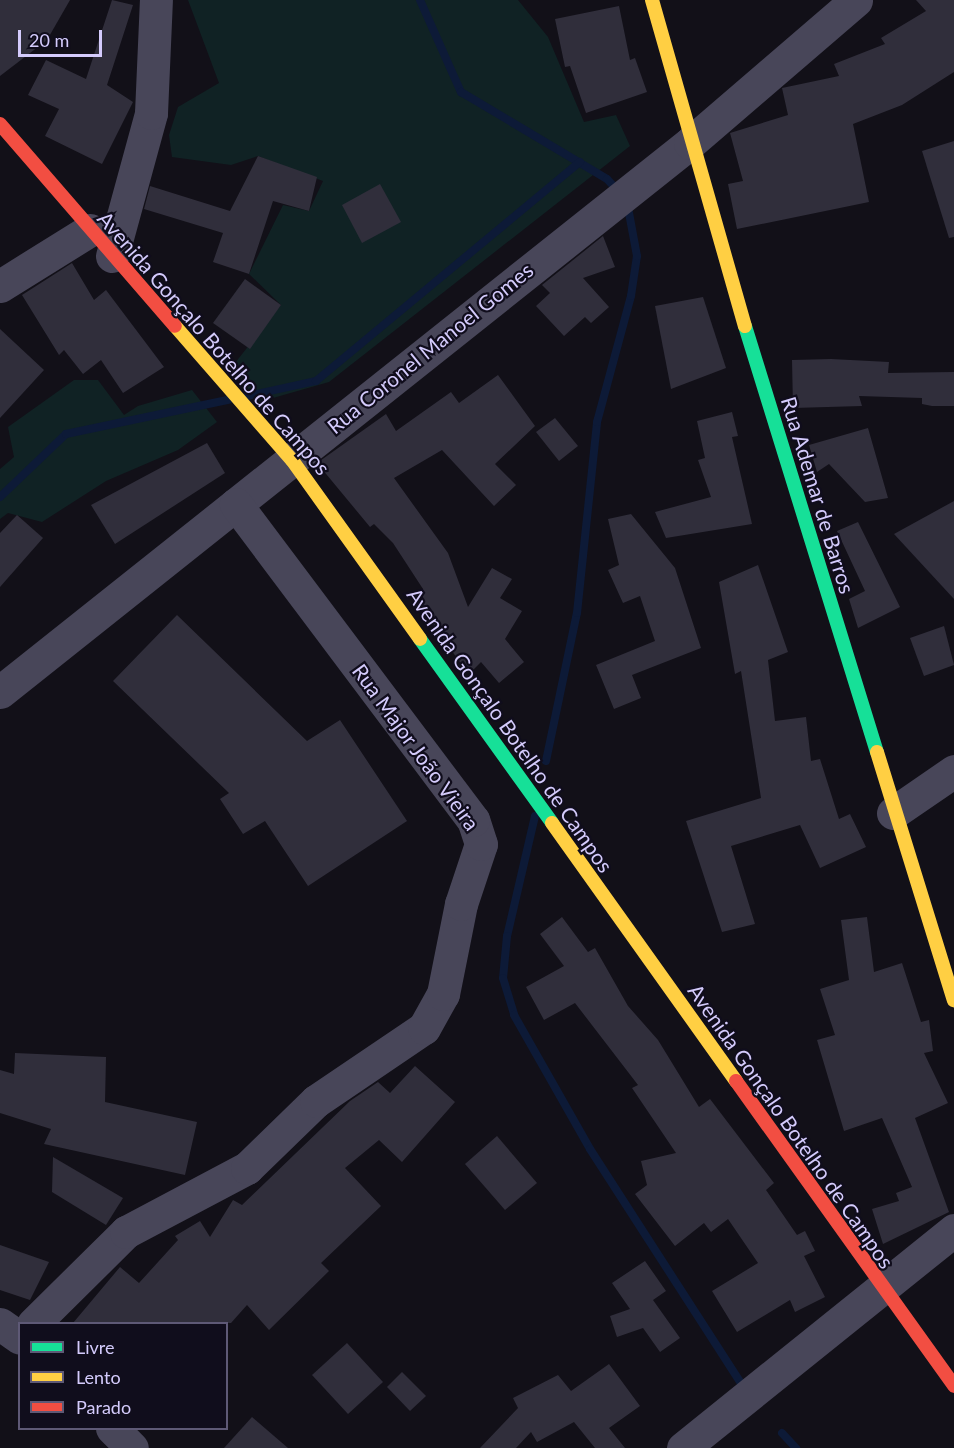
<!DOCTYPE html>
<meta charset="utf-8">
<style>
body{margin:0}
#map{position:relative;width:954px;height:1448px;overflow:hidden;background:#121018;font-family:Lato,sans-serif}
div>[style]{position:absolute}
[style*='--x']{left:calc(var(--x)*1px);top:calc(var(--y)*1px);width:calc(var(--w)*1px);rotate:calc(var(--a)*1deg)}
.green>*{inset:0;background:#102224}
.stream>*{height:8px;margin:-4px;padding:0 4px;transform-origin:4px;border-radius:4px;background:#0d1a37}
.building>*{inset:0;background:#302e3b}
.street>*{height:33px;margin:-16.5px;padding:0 16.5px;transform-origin:16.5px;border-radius:16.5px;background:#484659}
.fast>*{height:14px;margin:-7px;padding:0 7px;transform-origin:7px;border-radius:7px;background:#16e098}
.slow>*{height:14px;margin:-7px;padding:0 7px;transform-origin:7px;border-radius:7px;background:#ffcf43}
.jam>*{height:14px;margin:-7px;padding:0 7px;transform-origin:7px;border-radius:7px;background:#f24e42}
span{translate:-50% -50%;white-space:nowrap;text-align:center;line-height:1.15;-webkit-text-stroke:4.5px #100d1c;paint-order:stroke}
.street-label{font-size:21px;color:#d4cbfc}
.legend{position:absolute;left:18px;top:1322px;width:210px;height:108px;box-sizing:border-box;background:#100d1c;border:2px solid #5e5976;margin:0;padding:8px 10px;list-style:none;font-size:18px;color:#d4cbfc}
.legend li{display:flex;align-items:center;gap:12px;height:30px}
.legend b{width:30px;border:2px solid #5e5976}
.scale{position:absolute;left:18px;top:30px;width:84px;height:27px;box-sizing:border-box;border:3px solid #d4cbfc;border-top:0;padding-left:8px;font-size:18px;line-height:21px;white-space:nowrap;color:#d4cbfc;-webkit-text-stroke:4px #100d1c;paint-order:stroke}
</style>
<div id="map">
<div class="green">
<i style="clip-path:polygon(188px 0,518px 0,548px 37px,584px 122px,616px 115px,630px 146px,329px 382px,259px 402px,231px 368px,281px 305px,249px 274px,283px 205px,309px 211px,323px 181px,258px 156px,231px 165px,172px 157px,169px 135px,178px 107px,219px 83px)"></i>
<i style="clip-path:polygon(74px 380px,98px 380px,124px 415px,138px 406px,192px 390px,217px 422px,178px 450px,106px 481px,42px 522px,8px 513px,0 519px,0 469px,14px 457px,8px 427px)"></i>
</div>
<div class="stream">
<i style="--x:420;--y:0;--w:101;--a:66"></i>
<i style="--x:461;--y:92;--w:170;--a:30.8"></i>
<i style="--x:607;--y:179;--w:18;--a:47"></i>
<i style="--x:247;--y:396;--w:71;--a:-12.3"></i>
<i style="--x:316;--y:381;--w:343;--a:-39.7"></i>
<i style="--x:0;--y:497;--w:91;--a:-43.7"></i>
<i style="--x:66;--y:434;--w:166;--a:-11.9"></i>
<i style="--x:546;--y:761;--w:151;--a:-78.2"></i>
<i style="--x:577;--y:613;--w:192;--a:-84"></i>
<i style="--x:597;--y:422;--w:131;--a:-74.9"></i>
<i style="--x:631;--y:296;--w:40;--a:-81.5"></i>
<i style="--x:637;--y:256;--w:55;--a:-100.5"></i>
<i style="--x:535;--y:816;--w:123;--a:103.1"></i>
<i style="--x:507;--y:936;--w:42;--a:95.4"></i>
<i style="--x:503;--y:978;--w:39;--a:73"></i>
<i style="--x:514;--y:1015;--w:154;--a:60.4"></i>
<i style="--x:590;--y:1149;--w:282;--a:57.2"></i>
<i style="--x:782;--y:1433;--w:21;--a:47"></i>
</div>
<div class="building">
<i style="clip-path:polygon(0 0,70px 0,47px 40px,0 76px)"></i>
<i style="clip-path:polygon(112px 0,133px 5px,107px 85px,133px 102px,102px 164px,45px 136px,59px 109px,28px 95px,46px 60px,86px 79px)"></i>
<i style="clip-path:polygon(916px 0,954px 0,954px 72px,902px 105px,853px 124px,869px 202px,737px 229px,728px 184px,743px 181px,730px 133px,788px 115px,782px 88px,839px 76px,834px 64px,885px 44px,881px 38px,926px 11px)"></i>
<i style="clip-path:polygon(619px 6px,630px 60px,635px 58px,647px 92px,586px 113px,570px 66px,565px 67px,555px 19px)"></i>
<i style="clip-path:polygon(954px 141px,954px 237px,949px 238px,922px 151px)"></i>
<i style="clip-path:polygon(258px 156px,317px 177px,309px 211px,273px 201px,249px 274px,213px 262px,223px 233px,144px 209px,150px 186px,230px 211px)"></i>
<i style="clip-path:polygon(380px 184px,401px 222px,362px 243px,342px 205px)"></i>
<i style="clip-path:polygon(603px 236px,615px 267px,583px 278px,609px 307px,591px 323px,585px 317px,564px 336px,536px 306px,550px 293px,542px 285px)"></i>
<i style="clip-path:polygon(72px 263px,94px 300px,106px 290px,164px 367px,123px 393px,101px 360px,83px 374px,64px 350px,59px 355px,22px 295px)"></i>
<i style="clip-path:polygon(245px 279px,281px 305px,250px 349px,213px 323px)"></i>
<i style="clip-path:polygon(703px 297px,726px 368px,671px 389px,655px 306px)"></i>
<i style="clip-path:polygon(0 329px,44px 370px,0 418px)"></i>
<i style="clip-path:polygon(831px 359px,889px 362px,888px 373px,954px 372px,954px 406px,932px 406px,922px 404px,922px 398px,859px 396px,862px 406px,793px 408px,792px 360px)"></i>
<i style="clip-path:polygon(498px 375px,535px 426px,495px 464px,516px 485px,494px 506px,442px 450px,394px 478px,448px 553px,468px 607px,492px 568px,512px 579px,500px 598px,522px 611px,505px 639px,524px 662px,499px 683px,481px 662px,470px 673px,459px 661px,425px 613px,416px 591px,423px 589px,393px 543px,374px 524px,370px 527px,317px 463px,386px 414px,396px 431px,451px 392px,459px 403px)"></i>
<i style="clip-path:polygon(732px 412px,738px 436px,732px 437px,752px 524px,666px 538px,655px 512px,711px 497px,698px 460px,705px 458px,697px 421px)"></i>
<i style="clip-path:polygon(555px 418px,578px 446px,559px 461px,536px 432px)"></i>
<i style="clip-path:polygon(868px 428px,888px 498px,865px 502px,829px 464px,817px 472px,809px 445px)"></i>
<i style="clip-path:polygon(207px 443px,225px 473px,115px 544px,91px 505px)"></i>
<i style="clip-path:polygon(954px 501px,954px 599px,894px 534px)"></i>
<i style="clip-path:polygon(631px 514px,675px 568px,701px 648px,632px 675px,641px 698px,614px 709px,596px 665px,655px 641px,640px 596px,623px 603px,608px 570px,619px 565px,608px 519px)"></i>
<i style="clip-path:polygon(17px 515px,43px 538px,0 587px,0 533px)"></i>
<i style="clip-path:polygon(858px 522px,900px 607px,858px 628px,849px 599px,865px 591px,837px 531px)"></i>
<i style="clip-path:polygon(758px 565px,788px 652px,768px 660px,775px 721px,806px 717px,811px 761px,820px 759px,839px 819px,850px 814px,866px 847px,820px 868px,800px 825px,731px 846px,755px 924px,722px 932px,686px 821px,761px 798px,741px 671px,735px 674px,719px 582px)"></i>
<i style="clip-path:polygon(177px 615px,307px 741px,340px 720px,407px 821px,308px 886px,265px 821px,243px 834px,220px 799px,229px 793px,113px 681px)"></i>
<i style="clip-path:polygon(944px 626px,954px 665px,924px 676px,910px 638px)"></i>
<i style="clip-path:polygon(562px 917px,588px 952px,595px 948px,628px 1006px,658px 1040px,699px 1107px,710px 1099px,774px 1183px,766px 1190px,797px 1235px,805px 1231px,815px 1251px,804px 1256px,825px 1297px,795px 1312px,790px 1300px,737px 1332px,712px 1291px,758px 1263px,728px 1219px,711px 1232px,704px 1223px,675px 1246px,635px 1194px,647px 1185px,641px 1161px,676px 1153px,632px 1088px,638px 1085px,575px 1003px,544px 1020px,526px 987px,564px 966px,540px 934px)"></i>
<i style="clip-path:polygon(867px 917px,874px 972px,902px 963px,921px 1022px,929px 1020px,933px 1051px,924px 1053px,948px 1103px,915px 1118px,949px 1212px,883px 1244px,872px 1209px,899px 1201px,896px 1193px,912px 1187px,882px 1118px,844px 1131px,817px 1040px,835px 1035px,820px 989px,849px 980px,841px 920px)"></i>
<i style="clip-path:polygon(15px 1053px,106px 1057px,105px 1102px,197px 1122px,185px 1175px,44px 1144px,51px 1129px,0 1113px,0 1070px,14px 1074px)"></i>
<i style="clip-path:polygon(415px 1066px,455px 1102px,402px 1162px,379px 1140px,345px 1168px,381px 1206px,321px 1263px,329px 1271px,269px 1330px,247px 1305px,231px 1323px,73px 1323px,120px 1267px,139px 1283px,178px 1240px,175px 1236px,200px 1221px,210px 1237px,233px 1200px,242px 1205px,350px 1101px,378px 1082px,390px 1093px)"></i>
<i style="clip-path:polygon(497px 1136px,537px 1183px,505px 1210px,465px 1164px)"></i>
<i style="clip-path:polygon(53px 1157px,123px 1198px,106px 1225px,52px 1192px)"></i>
<i style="clip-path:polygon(0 1245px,49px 1262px,30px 1300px,0 1290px)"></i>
<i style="clip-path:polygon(645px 1261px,666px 1291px,653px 1300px,680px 1338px,660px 1352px,643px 1328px,617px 1337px,610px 1316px,630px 1309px,612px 1283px)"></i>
<i style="clip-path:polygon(347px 1343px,383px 1382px,348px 1414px,312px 1375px)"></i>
<i style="clip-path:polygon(609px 1364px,640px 1406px,609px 1428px,625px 1448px,595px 1448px,574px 1422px,537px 1442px,531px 1432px,516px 1448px,480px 1448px,518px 1408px,513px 1398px,558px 1375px,571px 1391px)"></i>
<i style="clip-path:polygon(402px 1372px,426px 1396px,410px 1411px,387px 1387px)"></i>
<i style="clip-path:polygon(252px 1417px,288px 1448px,224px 1448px)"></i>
</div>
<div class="street">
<i style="--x:112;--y:256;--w:148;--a:-74.7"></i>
<i style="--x:151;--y:113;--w:113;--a:-87.5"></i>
<i style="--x:0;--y:286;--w:106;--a:-31.9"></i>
<i style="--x:0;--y:692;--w:882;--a:-38.51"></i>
<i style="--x:690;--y:143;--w:219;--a:-40.7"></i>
<i style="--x:893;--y:813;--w:74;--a:-34.5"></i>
<i style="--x:0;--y:1324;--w:24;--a:35"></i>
<i style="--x:33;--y:1324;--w:131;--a:-44.7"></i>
<i style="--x:126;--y:1232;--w:137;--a:-27.9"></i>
<i style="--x:247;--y:1168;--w:96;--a:-44.2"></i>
<i style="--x:316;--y:1101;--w:130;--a:-34.1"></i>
<i style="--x:424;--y:1028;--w:39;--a:-61"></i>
<i style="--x:443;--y:994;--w:92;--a:-78.7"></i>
<i style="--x:461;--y:904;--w:63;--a:-71.6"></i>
<i style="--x:481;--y:844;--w:25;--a:-108"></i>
<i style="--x:473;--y:820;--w:395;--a:-126.9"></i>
<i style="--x:112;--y:1428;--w:28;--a:45"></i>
<i style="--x:683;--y:1448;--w:348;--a:-38.8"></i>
</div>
<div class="fast">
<i style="--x:745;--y:326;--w:446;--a:72.8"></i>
<i style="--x:420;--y:639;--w:226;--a:54.3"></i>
</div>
<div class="slow">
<i style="--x:652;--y:0;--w:339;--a:74.1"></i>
<i style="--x:175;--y:326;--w:178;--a:48.9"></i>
<i style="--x:292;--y:460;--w:220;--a:54.4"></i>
<i style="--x:877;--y:752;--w:260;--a:72.8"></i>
<i style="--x:552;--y:823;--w:317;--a:54.5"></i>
</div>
<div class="jam">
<i style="--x:0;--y:124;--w:267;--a:49.1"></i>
<i style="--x:736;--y:1081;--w:375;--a:54.4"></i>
</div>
<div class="street-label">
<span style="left:214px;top:343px;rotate:49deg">Avenida Gonçalo Botelho de Campos</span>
<span style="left:430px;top:348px;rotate:-39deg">Rua Coronel Manoel Gomes</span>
<span style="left:818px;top:495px;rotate:73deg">Rua Ademar de Barros</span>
<span style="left:510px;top:730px;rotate:55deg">Avenida Gonçalo Botelho de Campos</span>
<span style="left:416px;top:747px;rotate:54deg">Rua Major João Vieira</span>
<span style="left:791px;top:1126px;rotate:55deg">Avenida Gonçalo Botelho de Campos</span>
</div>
<ul class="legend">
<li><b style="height:8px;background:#16e098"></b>Livre</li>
<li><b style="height:8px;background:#ffcf43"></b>Lento</li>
<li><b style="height:8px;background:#f24e42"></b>Parado</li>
</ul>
<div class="scale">20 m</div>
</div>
